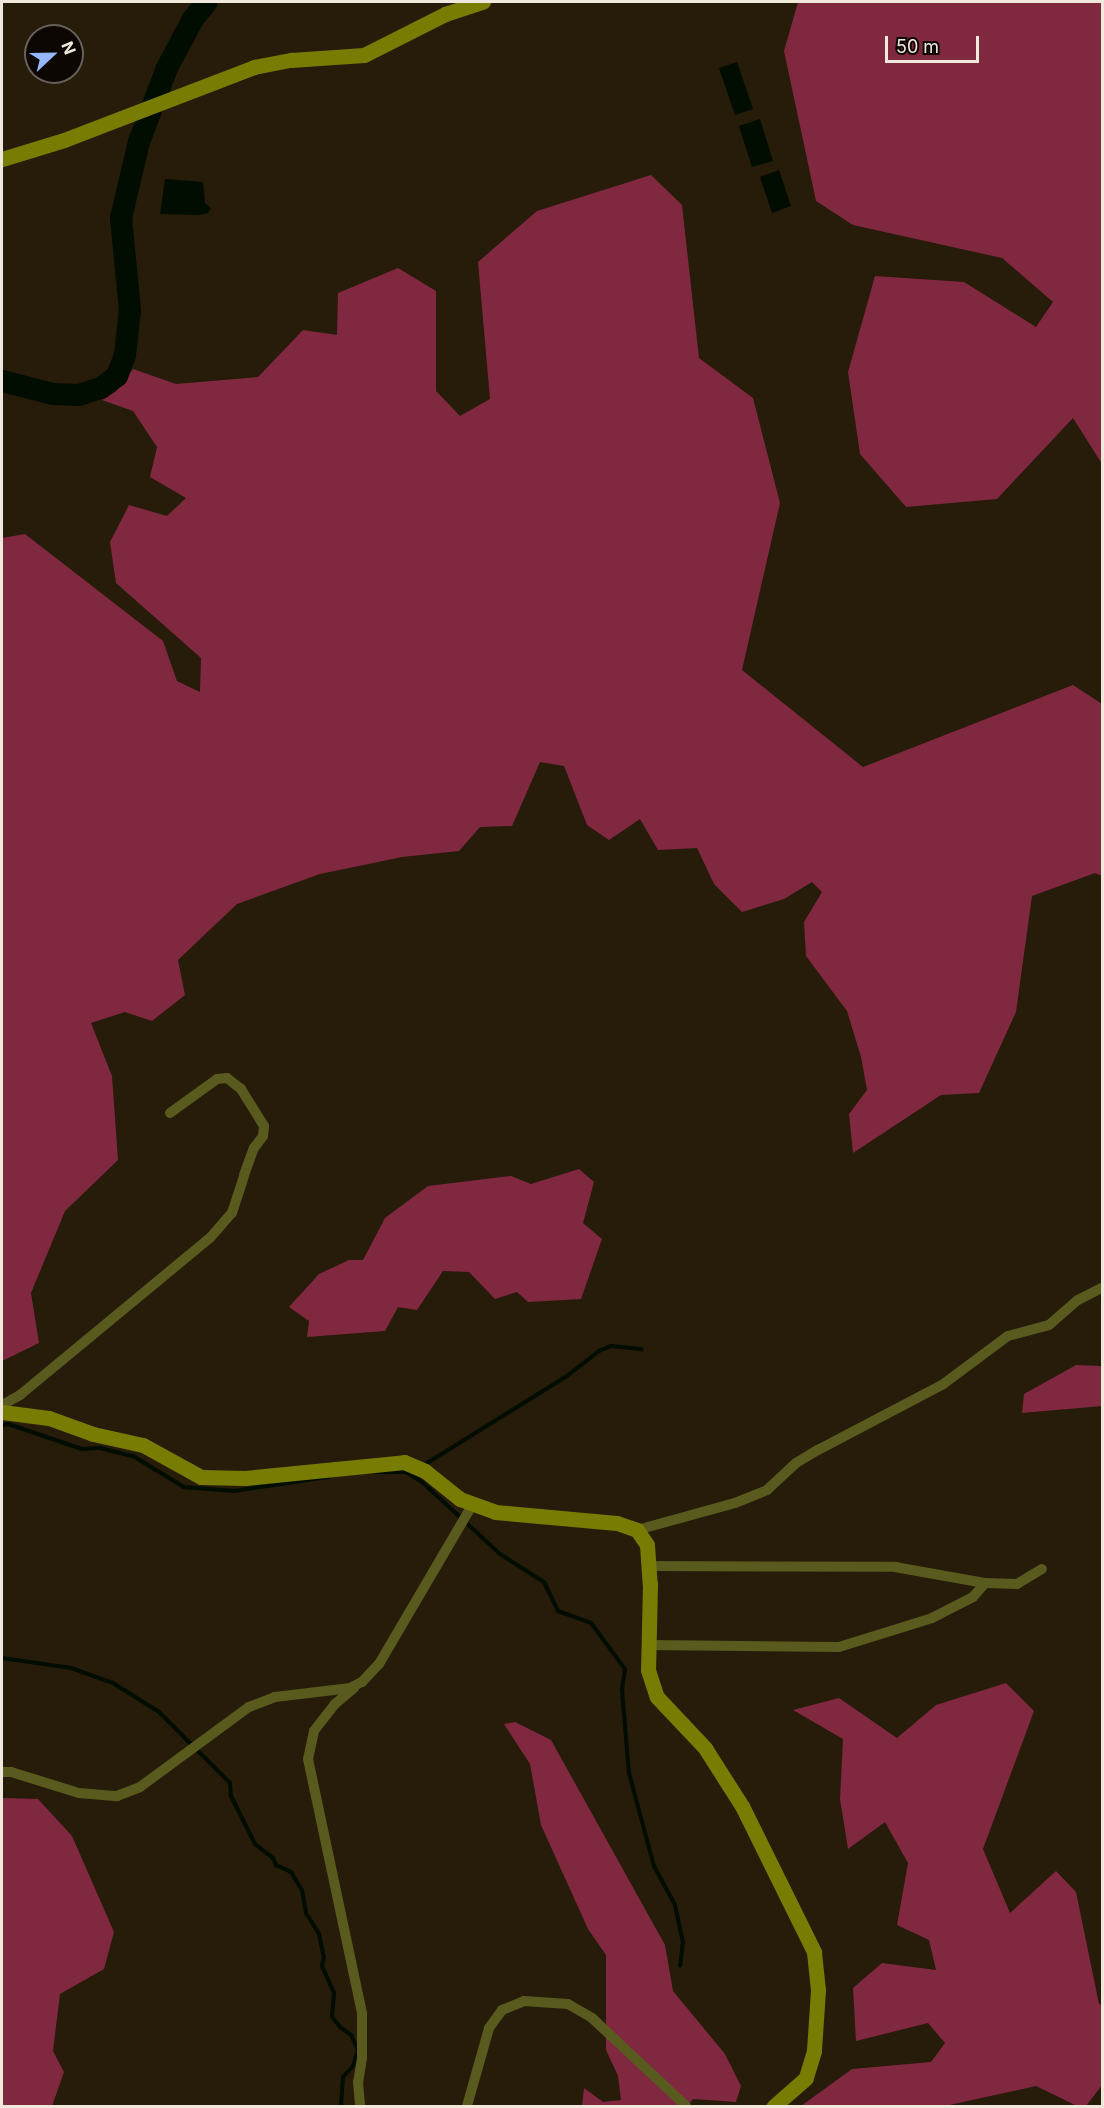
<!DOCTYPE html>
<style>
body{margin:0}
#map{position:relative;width:1104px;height:2108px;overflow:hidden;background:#271b09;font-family:Inter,sans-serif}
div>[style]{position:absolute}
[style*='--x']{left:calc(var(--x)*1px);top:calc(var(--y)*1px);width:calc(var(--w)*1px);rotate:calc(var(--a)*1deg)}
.forest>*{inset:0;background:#802840}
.water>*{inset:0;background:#000d00}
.stream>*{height:4px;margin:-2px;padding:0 2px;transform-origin:2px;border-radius:2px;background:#000d00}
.river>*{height:22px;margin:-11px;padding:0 11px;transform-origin:11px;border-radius:11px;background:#000d00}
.street>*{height:10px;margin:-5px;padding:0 5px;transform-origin:5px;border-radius:5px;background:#585a1e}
.secondary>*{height:15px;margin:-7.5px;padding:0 7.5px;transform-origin:7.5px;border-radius:7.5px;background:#797c03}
span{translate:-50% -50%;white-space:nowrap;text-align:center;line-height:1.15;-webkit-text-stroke:4.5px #0c0702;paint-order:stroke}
.frame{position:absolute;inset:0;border:3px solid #f0e8dd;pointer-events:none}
.north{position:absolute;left:24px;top:24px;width:60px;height:60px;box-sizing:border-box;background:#0c0702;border:2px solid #67615a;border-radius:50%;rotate:68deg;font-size:16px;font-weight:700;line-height:24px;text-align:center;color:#f0e8dd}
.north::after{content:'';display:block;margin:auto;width:21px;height:27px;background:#96b6fd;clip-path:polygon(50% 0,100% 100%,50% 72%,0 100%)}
.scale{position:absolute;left:885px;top:36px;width:94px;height:27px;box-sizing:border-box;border:3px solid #f0e8dd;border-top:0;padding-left:8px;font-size:18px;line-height:21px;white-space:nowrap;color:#f0e8dd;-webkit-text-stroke:4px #0c0702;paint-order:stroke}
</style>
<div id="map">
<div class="forest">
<i style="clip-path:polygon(798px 2px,1102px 2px,1102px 464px,1073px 418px,997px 499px,906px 507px,860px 454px,848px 372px,875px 276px,964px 282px,1036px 327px,1053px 302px,1002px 258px,853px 225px,816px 201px,784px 51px)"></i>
<i style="clip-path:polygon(651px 175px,682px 205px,699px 358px,753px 398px,780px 503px,742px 670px,863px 767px,1073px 685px,1102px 704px,1102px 876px,1095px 873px,1032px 896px,1016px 1012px,979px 1093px,941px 1095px,853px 1153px,849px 1114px,867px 1090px,861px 1057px,847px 1011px,806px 956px,804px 922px,822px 892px,812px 882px,784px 899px,742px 912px,714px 884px,697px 848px,658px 850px,640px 819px,609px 840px,587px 825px,564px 766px,540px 762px,512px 826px,480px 827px,459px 851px,402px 857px,320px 874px,237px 904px,178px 960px,185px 995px,152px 1021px,125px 1012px,91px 1023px,112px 1076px,118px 1160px,65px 1211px,31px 1293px,39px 1343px,2px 1361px,2px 538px,25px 534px,163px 641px,177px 681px,200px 692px,201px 658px,116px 583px,110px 542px,129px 505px,167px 516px,186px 498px,150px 477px,157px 447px,133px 411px,102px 400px,115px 392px,133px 369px,176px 384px,258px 377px,303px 330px,337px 335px,338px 293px,398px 268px,436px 291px,436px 391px,460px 416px,490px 399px,478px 262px,537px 211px)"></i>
<i style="clip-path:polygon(579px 1169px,594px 1182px,583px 1223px,602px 1239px,581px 1299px,528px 1302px,517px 1292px,495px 1299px,469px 1272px,443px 1271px,417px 1310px,398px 1307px,385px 1331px,307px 1337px,309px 1321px,289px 1307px,319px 1274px,349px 1260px,363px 1260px,385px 1218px,428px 1186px,511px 1176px,531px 1184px)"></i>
<i style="clip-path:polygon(1076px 1365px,1102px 1366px,1102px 1406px,1022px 1413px,1024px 1394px)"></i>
<i style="clip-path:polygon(1006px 1683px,1034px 1711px,983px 1849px,1010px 1913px,1056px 1871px,1076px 1892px,1099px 2004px,1102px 2005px,1102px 2085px,1086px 2106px,1077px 2106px,1036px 2086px,945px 2106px,801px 2106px,852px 2069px,931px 2062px,945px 2043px,928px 2023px,856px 2041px,853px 1988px,882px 1963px,936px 1970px,929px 1940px,897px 1925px,908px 1863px,885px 1822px,848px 1849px,840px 1799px,843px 1739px,793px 1710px,839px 1698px,897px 1738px,936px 1705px)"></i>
<i style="clip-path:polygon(515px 1722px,551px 1740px,665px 1945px,673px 1991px,725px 2054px,741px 2086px,736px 2102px,693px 2099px,687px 2106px,582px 2106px,584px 2088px,603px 2102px,621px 2100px,618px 2076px,606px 2050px,606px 1955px,588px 1929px,541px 1825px,530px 1764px,504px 1724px)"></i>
<i style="clip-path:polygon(2px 1798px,38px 1799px,72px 1836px,114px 1932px,104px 1969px,60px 1994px,53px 2051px,64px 2072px,52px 2106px,2px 2106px)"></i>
</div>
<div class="water">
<i style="clip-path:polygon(737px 62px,753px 109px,735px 115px,719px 68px)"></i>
<i style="clip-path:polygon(760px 119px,773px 161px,752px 167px,739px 126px)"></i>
<i style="clip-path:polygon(779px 170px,791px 206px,772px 213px,760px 177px)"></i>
<i style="clip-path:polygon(165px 179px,203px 182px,205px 203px,211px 208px,208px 213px,199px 215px,160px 214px)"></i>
</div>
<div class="stream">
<i style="--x:2;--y:1425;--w:6;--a:-9"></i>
<i style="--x:8;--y:1424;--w:78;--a:18.7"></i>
<i style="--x:82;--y:1449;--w:18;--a:-3"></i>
<i style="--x:100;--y:1448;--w:34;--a:14"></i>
<i style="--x:133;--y:1456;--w:60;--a:31.3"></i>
<i style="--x:184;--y:1487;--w:50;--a:4.6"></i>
<i style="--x:234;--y:1491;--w:95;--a:-8.5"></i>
<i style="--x:424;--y:1465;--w:168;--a:-31.9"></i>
<i style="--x:567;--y:1376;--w:41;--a:-38"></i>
<i style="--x:599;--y:1351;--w:13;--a:-23"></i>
<i style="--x:611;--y:1346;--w:31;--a:6"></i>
<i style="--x:374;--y:1472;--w:32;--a:0"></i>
<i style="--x:406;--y:1472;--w:19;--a:32"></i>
<i style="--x:422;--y:1482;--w:106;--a:42.7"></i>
<i style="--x:500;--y:1554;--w:52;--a:32.5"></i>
<i style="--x:544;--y:1582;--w:32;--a:64"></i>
<i style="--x:558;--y:1611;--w:35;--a:20"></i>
<i style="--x:591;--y:1623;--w:57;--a:53.5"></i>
<i style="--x:625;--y:1669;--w:21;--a:98"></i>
<i style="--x:622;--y:1690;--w:83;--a:85.2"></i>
<i style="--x:629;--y:1773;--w:96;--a:75"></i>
<i style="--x:654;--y:1866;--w:44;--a:61.7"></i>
<i style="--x:675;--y:1905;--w:38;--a:78"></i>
<i style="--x:683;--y:1942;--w:24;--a:97"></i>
<i style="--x:2;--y:1658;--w:70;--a:8.2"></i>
<i style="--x:71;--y:1668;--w:45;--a:19.7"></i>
<i style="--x:113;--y:1683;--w:54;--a:32.2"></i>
<i style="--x:159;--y:1712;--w:100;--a:45"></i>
<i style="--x:230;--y:1783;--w:13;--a:86"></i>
<i style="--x:231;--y:1796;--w:54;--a:63.4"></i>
<i style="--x:255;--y:1844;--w:23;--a:38"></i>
<i style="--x:273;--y:1858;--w:8;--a:67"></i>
<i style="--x:276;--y:1865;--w:17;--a:25"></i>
<i style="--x:291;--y:1872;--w:21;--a:59"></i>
<i style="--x:302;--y:1890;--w:23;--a:80"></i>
<i style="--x:306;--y:1913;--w:25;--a:58"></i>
<i style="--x:319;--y:1934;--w:24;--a:78"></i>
<i style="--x:324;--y:1957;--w:9;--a:103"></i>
<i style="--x:322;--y:1966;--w:30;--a:66"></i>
<i style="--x:334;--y:1993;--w:24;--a:95"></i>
<i style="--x:332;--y:2017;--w:13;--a:51"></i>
<i style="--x:340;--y:2027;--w:14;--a:36"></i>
<i style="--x:351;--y:2035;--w:17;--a:65"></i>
<i style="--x:358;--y:2050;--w:17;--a:107"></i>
<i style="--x:353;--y:2066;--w:15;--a:132"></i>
<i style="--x:343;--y:2077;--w:29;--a:94"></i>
</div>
<div class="river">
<i style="--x:2;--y:381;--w:53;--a:14.3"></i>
<i style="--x:53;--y:394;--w:26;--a:2"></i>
<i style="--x:79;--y:395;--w:23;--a:-18"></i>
<i style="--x:101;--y:388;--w:20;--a:-37"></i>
<i style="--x:117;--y:376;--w:22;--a:-69"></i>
<i style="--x:125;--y:355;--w:45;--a:-83.7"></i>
<i style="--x:130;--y:310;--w:92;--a:-95.6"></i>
<i style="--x:121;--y:218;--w:78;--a:-76.7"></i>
<i style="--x:139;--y:142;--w:79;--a:-69.3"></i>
<i style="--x:167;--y:68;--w:55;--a:-62"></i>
<i style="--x:193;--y:19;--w:22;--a:-51"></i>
</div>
<div class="street">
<i style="--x:2;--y:1405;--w:21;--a:-29"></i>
<i style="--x:20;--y:1395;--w:246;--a:-39.6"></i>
<i style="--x:210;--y:1238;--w:33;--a:-49"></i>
<i style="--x:232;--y:1213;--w:40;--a:-72"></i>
<i style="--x:244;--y:1175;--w:29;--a:-70"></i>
<i style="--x:254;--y:1148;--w:15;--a:-53"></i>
<i style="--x:263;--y:1136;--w:10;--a:-84"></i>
<i style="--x:264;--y:1126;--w:44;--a:-121.9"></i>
<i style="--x:241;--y:1089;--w:18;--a:-142"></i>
<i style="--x:227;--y:1078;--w:10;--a:174"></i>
<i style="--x:217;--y:1079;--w:58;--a:144.1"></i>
<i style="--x:637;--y:1530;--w:102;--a:-15.4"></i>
<i style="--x:735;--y:1503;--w:35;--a:-22"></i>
<i style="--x:767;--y:1490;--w:40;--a:-43"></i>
<i style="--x:796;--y:1463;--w:26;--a:-31"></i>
<i style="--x:818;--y:1450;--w:140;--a:-27.7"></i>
<i style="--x:942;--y:1385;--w:82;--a:-36.6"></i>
<i style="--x:1008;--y:1336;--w:42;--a:-15"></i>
<i style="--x:1049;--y:1325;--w:38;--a:-41"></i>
<i style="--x:1078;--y:1300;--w:27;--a:-27"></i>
<i style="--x:649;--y:1566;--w:246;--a:0.2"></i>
<i style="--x:895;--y:1567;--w:91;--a:10.1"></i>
<i style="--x:985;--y:1583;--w:32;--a:2"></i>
<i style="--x:1017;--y:1584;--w:29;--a:-31"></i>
<i style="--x:649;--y:1645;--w:190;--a:0.6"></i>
<i style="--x:839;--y:1647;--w:97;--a:-17.3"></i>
<i style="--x:932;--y:1618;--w:46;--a:-27.1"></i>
<i style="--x:973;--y:1597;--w:18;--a:-49"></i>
<i style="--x:354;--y:1688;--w:25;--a:140"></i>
<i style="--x:335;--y:1704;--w:34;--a:128"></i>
<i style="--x:314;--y:1731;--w:29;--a:102"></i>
<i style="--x:308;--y:1759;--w:260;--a:78"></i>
<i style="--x:362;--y:2013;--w:45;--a:90"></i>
<i style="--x:362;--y:2058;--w:24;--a:99"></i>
<i style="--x:358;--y:2082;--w:24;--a:85"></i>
<i style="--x:2;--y:1772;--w:9;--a:0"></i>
<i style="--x:11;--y:1772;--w:71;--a:17.2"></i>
<i style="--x:79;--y:1793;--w:38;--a:5"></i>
<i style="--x:117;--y:1796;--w:25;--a:-21"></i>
<i style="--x:140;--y:1787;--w:135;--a:-36.3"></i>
<i style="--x:249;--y:1707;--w:28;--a:-21"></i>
<i style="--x:275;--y:1697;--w:76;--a:-6.8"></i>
<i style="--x:350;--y:1688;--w:13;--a:-27"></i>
<i style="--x:362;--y:1682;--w:25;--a:-47"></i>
<i style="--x:379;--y:1664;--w:186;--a:-59.6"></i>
<i style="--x:467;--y:2106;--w:81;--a:-74.2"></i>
<i style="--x:489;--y:2028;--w:22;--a:-54"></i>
<i style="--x:502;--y:2010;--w:24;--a:-22"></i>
<i style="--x:524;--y:2001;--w:44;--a:3.9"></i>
<i style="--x:568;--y:2004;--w:28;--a:30"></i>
<i style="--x:592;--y:2018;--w:129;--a:43.1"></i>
</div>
<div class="secondary">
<i style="--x:2;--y:159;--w:65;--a:-17"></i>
<i style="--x:64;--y:140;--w:204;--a:-21"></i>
<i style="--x:254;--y:67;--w:38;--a:-11"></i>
<i style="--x:291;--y:60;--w:73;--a:-3.9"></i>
<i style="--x:364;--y:55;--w:91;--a:-26.8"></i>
<i style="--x:445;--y:14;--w:40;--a:-18"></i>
<i style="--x:2;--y:1412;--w:47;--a:7.3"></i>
<i style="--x:49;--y:1418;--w:47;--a:20"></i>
<i style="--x:93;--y:1434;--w:51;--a:12.4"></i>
<i style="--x:143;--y:1445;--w:66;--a:28.9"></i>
<i style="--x:201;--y:1477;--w:44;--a:1.3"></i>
<i style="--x:245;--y:1478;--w:160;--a:-5.7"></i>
<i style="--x:404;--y:1462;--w:23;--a:23"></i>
<i style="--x:425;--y:1471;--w:45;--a:38.7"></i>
<i style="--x:460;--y:1499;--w:37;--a:20"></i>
<i style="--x:495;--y:1512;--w:122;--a:5.2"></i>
<i style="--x:617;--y:1523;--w:21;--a:19"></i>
<i style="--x:637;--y:1530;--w:18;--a:56"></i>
<i style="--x:647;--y:1545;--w:39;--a:86"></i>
<i style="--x:650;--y:1584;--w:86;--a:91.3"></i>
<i style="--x:648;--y:1670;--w:28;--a:72"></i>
<i style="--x:657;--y:1697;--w:70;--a:46.7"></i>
<i style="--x:705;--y:1748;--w:69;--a:57.5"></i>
<i style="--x:742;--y:1806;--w:163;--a:63.7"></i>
<i style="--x:814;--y:1952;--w:38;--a:84"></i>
<i style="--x:818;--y:1990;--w:61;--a:93.8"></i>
<i style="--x:814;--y:2051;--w:28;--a:107"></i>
<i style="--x:806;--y:2078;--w:43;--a:138.8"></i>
</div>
<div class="frame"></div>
<div class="north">N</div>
<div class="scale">50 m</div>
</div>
